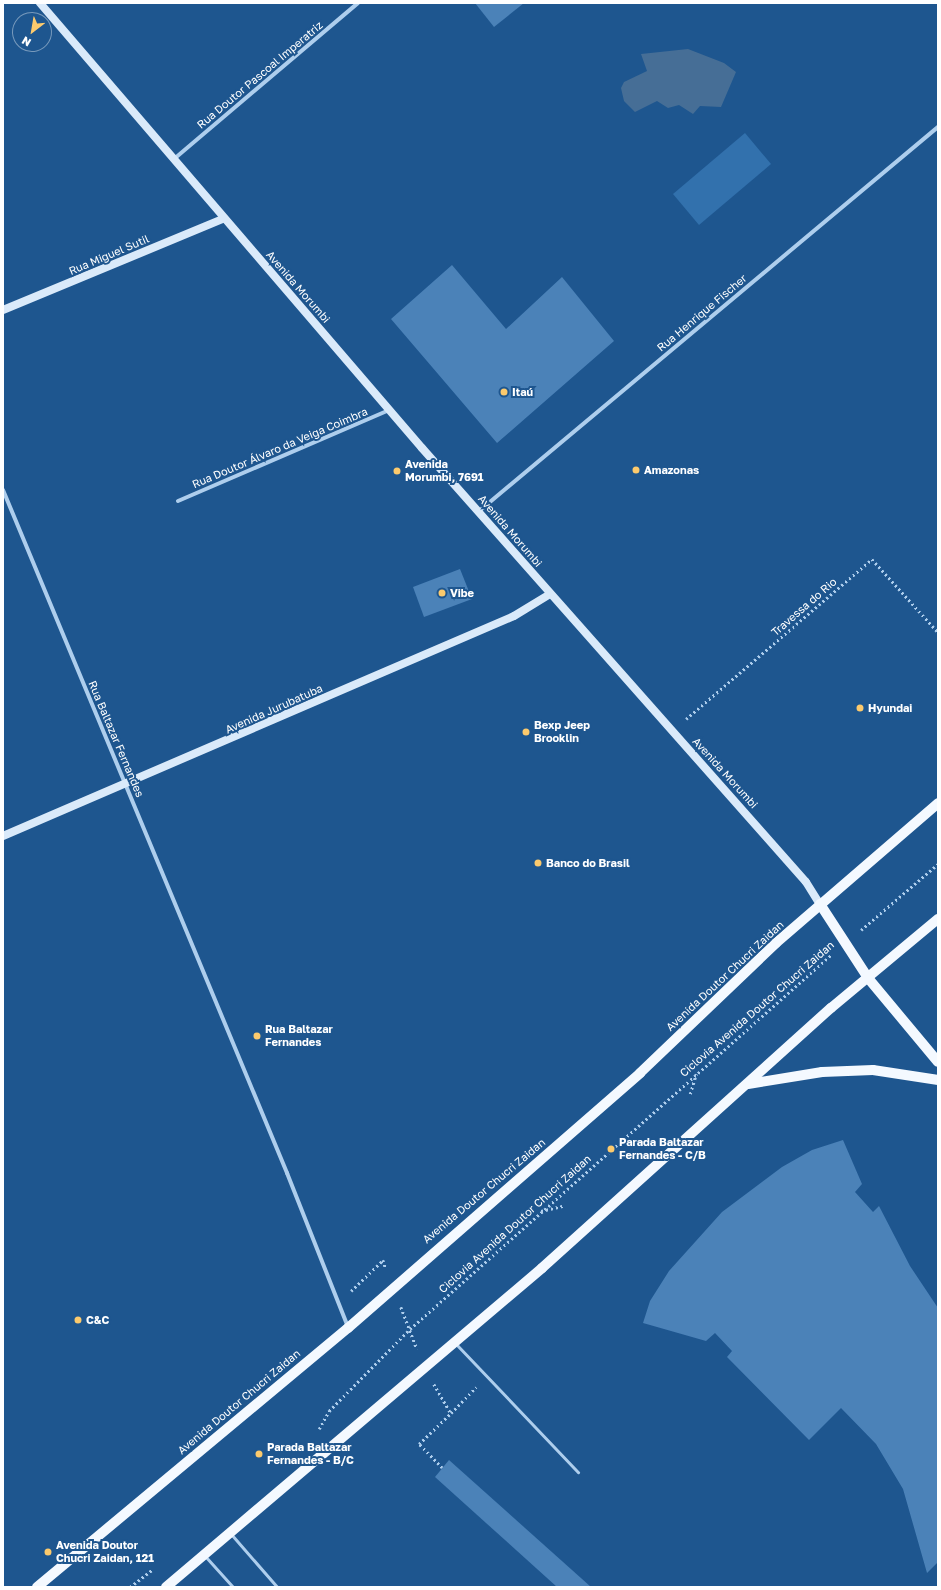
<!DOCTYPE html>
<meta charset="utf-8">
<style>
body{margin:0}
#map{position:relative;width:941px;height:1590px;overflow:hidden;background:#1e568f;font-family:"Golos Text",sans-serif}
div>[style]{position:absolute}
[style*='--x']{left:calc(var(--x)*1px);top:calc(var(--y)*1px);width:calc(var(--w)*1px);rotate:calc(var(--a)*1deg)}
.green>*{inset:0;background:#3271ad}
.water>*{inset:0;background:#466e96}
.building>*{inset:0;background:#4b82b8}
.path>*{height:2.5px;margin-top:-1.25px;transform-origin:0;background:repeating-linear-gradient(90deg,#aeceed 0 2px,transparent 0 5px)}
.lane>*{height:3px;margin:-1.5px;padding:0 1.5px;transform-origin:1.5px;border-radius:1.5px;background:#aeceed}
.street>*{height:4px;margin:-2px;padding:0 2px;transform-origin:2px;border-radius:2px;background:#aeceed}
.secondary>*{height:8px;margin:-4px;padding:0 4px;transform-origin:4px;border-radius:4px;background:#daeafa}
.primary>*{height:10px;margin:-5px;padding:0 5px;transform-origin:5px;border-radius:5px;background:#f4f9ff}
.dots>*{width:11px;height:11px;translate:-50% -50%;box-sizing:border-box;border:2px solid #1e568f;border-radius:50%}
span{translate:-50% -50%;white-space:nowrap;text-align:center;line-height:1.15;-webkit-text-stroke:4px #1e568f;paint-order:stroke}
.street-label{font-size:11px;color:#fff}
.poi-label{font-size:11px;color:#fff;font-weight:700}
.left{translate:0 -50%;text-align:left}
.frame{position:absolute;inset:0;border:4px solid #fff;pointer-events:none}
.north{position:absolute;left:12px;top:12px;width:40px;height:40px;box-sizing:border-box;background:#1e568f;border:1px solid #789abc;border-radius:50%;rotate:211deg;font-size:11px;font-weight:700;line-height:16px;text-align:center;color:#fff}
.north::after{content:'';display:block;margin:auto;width:14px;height:18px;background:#fcca6d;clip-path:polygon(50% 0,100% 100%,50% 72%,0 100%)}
</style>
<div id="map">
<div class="green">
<i style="clip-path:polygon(745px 133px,771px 164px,699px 225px,673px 194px)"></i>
</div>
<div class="water">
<i style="clip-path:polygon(688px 49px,724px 63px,736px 72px,721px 107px,700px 106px,693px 114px,679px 105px,668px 108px,657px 101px,635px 112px,624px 101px,621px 88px,624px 82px,647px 71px,641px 54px)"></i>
</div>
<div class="building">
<i style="clip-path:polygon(475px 3px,524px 3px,494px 27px)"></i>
<i style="clip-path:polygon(452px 265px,506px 329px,562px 277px,614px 341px,497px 443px,391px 319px)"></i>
<i style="clip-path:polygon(460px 569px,472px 599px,424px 617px,413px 587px)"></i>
<i style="clip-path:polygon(843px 1140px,862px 1184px,855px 1192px,873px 1212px,879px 1206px,910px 1266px,938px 1308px,938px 1562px,927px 1573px,903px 1489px,876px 1444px,841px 1408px,809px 1440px,727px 1357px,732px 1351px,715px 1333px,706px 1341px,643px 1323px,650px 1301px,669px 1271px,722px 1212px,782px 1167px,812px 1150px)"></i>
<i style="clip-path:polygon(449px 1460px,591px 1587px,557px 1587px,435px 1477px)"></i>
</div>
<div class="path">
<i style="--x:686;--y:719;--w:245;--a:-40.7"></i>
<i style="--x:872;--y:559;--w:98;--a:47.9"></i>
<i style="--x:861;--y:930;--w:101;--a:-40.6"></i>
<i style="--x:690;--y:1094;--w:21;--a:-73"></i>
<i style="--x:541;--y:1211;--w:23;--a:-13"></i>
<i style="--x:351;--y:1291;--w:45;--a:-44.1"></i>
<i style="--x:383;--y:1260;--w:9;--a:72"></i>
<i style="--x:401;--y:1307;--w:45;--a:69.1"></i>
<i style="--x:434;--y:1384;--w:34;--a:60"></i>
<i style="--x:451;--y:1413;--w:36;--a:-46"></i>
<i style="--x:319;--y:1429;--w:21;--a:-61"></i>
<i style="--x:329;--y:1411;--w:115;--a:-45.4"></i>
<i style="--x:410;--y:1329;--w:563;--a:-41.62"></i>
<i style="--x:442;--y:1468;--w:33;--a:-134"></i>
<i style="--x:419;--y:1444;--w:45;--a:-44.1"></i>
<i style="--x:130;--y:1587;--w:28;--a:-38"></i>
</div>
<div class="lane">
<i style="--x:456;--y:1344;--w:177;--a:46.4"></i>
<i style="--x:231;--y:1534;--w:70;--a:49"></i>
<i style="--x:205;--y:1556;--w:42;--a:47.9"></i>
</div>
<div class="street">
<i style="--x:174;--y:159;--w:241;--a:-40.3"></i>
<i style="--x:3;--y:490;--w:740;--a:67.42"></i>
<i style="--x:287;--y:1173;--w:166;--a:68.4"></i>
<i style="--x:178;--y:501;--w:230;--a:-23.3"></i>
<i style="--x:478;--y:512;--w:600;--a:-39.93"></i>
</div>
<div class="secondary">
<i style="--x:40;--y:3;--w:586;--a:49.36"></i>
<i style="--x:422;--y:448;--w:579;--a:48.5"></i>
<i style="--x:806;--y:882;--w:26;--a:58"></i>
<i style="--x:3;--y:310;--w:238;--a:-22.5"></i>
<i style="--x:3;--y:836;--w:556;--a:-23.29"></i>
<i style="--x:514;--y:616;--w:42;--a:-31.4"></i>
</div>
<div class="primary">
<i style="--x:820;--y:904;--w:88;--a:57"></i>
<i style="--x:868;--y:978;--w:109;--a:50.2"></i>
<i style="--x:748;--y:1084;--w:75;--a:-9.2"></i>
<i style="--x:822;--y:1072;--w:51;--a:-2.2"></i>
<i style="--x:873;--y:1070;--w:66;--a:8.7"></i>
<i style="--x:37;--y:1587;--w:405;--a:-39.8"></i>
<i style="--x:348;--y:1328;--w:388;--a:-41.1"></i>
<i style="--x:640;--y:1073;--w:188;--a:-43.7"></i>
<i style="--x:776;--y:943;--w:214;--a:-40.8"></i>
<i style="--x:166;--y:1587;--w:493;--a:-40.3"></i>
<i style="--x:542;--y:1268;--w:389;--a:-42"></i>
<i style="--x:831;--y:1008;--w:139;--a:-39.8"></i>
</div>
<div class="dots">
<i style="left:504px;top:392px;background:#fcca6d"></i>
<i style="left:636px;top:470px;background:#fcca6d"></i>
<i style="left:397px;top:471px;background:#fcca6d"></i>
<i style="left:442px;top:593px;background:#fcca6d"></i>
<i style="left:860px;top:708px;background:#fcca6d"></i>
<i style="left:526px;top:732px;background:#fcca6d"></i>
<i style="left:538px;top:863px;background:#fcca6d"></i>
<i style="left:257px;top:1036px;background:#fcca6d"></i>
<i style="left:611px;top:1149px;background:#fcca6d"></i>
<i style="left:78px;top:1320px;background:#fcca6d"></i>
<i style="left:259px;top:1454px;background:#fcca6d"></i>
<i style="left:48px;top:1552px;background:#fcca6d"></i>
</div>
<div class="street-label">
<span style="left:260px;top:75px;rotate:-40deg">Rua Doutor Pascoal Imperatriz</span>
<span style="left:109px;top:255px;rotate:-23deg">Rua Miguel Sutil</span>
<span style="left:298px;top:287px;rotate:49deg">Avenida Morumbi</span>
<span style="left:702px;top:313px;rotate:-40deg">Rua Henrique Fischer</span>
<span style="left:280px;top:448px;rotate:-23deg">Rua Doutor Álvaro da Veiga Coimbra</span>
<span style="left:510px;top:531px;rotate:49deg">Avenida Morumbi</span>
<span style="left:804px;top:607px;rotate:-41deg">Travessa do Rio</span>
<span style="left:274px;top:709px;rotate:-24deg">Avenida Jurubatuba</span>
<span style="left:116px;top:739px;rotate:67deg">Rua Baltazar Fernandes</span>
<span style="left:725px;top:773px;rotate:48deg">Avenida Morumbi</span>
<span style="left:725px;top:976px;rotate:-43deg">Avenida Doutor Chucri Zaidan</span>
<span style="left:757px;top:1009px;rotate:-41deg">Ciclovia Avenida Doutor Chucri Zaidan</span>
<span style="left:484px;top:1191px;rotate:-40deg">Avenida Doutor Chucri Zaidan</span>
<span style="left:515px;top:1224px;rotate:-42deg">Ciclovia Avenida Doutor Chucri Zaidan</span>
<span style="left:239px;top:1402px;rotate:-40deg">Avenida Doutor Chucri Zaidan</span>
</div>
<div class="poi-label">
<span class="left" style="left:512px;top:392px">Itaú</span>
<span class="left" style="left:405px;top:471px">Avenida<br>Morumbi, 7691</span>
<span class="left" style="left:644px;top:470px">Amazonas</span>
<span class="left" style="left:450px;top:593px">Vibe</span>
<span class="left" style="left:868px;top:708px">Hyundai</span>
<span class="left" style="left:534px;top:732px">Bexp Jeep<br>Brooklin</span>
<span class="left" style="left:546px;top:863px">Banco do Brasil</span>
<span class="left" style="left:265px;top:1036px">Rua Baltazar<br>Fernandes</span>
<span class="left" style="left:619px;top:1149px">Parada Baltazar<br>Fernandes - C/B</span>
<span class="left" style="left:86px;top:1320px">C&amp;C</span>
<span class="left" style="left:267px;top:1454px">Parada Baltazar<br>Fernandes - B/C</span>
<span class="left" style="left:56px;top:1552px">Avenida Doutor<br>Chucri Zaidan, 121</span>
</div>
<div class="frame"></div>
<div class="north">N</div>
</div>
